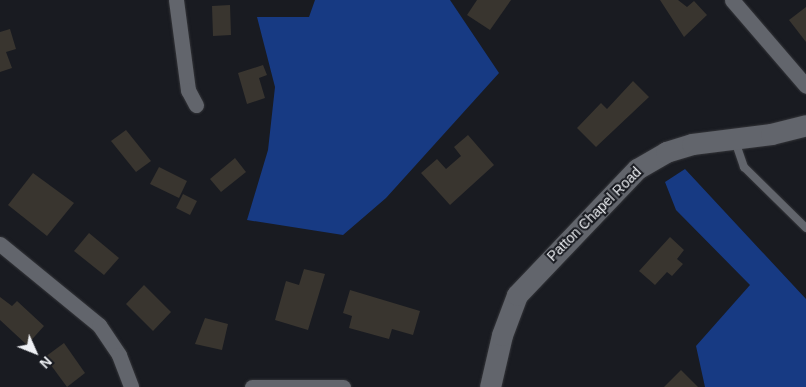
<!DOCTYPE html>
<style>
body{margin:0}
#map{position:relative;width:806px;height:387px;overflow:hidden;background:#191b21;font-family:Arial,sans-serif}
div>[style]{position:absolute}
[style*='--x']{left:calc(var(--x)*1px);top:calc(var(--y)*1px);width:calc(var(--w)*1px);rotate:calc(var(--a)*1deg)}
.forest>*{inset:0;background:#173a83}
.building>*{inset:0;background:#39352f}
.roads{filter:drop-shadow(0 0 1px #343539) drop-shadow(0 0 1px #343539)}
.lane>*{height:8px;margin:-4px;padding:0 4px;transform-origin:4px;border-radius:4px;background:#62656c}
.street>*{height:15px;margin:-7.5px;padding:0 7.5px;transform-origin:7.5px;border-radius:7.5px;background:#62656c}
.secondary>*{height:21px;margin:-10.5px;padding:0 10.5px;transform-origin:10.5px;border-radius:10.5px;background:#62656c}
span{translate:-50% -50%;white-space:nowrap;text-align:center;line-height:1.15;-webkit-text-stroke:4px #191b21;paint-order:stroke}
.street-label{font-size:14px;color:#eef0f4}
.north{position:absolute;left:10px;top:327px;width:50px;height:50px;-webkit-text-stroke:4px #191b21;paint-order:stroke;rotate:134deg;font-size:14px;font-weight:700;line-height:20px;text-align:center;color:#eef0f4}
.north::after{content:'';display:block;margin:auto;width:18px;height:22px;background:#eef0f4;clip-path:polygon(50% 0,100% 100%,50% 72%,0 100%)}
</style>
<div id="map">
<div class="forest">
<i style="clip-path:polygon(315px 0,450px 0,499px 73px,386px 198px,343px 235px,247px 220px,268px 150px,275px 87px,257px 17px,309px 17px)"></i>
<i style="clip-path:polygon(685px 169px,806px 299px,806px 387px,705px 387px,696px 346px,750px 285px,676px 210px,665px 182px)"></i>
</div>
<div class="building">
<i style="clip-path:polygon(477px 0,511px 0,490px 30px,467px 15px)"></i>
<i style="clip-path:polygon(660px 0,678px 0,687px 7px,694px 1px,707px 15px,684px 37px)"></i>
<i style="clip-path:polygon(230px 5px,231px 35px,213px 36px,212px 6px)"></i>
<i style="clip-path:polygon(806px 7px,806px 42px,789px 20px)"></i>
<i style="clip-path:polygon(10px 29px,16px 49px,6px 52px,12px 68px,0 72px,0 32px)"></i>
<i style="clip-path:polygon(263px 65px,267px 75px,259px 78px,265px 98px,247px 104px,238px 73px)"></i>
<i style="clip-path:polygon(633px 81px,649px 97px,596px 147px,577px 128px,601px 103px,607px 109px)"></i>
<i style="clip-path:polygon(126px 130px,151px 161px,136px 172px,111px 141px)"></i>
<i style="clip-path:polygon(468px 135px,494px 165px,450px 205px,421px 173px,437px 159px,446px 169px,461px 156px,454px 147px)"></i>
<i style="clip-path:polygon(235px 158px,246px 172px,221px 192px,210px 179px)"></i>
<i style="clip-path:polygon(159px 167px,187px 181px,179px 198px,150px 184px)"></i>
<i style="clip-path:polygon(33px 173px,74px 203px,47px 236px,8px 205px)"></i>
<i style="clip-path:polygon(183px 194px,197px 201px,190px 215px,176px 208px)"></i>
<i style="clip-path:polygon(89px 233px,119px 258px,104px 275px,74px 251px)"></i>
<i style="clip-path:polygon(670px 237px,684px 250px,677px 259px,683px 264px,672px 276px,667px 272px,655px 285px,639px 271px)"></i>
<i style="clip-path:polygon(304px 269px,325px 274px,308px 330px,275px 320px,286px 281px,299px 285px)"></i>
<i style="clip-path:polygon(144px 285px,171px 312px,153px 331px,126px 304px)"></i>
<i style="clip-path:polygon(350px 290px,420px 311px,413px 335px,392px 329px,389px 339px,349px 328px,352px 316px,343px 313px)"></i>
<i style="clip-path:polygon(0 297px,12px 306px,17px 301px,44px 326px,27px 345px,0 320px)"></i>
<i style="clip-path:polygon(205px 318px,228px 324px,222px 350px,195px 344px)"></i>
<i style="clip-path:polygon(64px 343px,85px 373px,67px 387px,45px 357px)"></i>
<i style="clip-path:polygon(681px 370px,698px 387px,664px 387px)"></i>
</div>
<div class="roads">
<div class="lane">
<i style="--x:735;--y:141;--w:28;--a:71"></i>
<i style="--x:744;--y:167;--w:87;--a:44.5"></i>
</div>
<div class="street">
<i style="--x:176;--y:0;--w:91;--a:82.4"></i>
<i style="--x:188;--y:90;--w:17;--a:62"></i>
<i style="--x:732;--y:0;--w:113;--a:49.3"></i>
<i style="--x:0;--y:244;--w:128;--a:39.3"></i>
<i style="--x:99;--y:325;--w:36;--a:56"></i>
<i style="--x:119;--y:355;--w:34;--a:69"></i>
<i style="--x:252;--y:387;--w:91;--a:0"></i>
</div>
<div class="secondary">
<i style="--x:490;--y:387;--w:53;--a:-77"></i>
<i style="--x:502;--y:335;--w:43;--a:-69.4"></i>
<i style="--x:517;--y:295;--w:174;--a:-46.4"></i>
<i style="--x:637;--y:169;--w:34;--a:-30"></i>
<i style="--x:666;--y:152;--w:27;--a:-17"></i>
<i style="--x:692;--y:144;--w:80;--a:-7.2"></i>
<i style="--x:771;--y:134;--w:36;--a:-14"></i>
</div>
</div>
<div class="street-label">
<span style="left:594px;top:214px;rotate:-45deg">Patton Chapel Road</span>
</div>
<div class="north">N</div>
</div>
